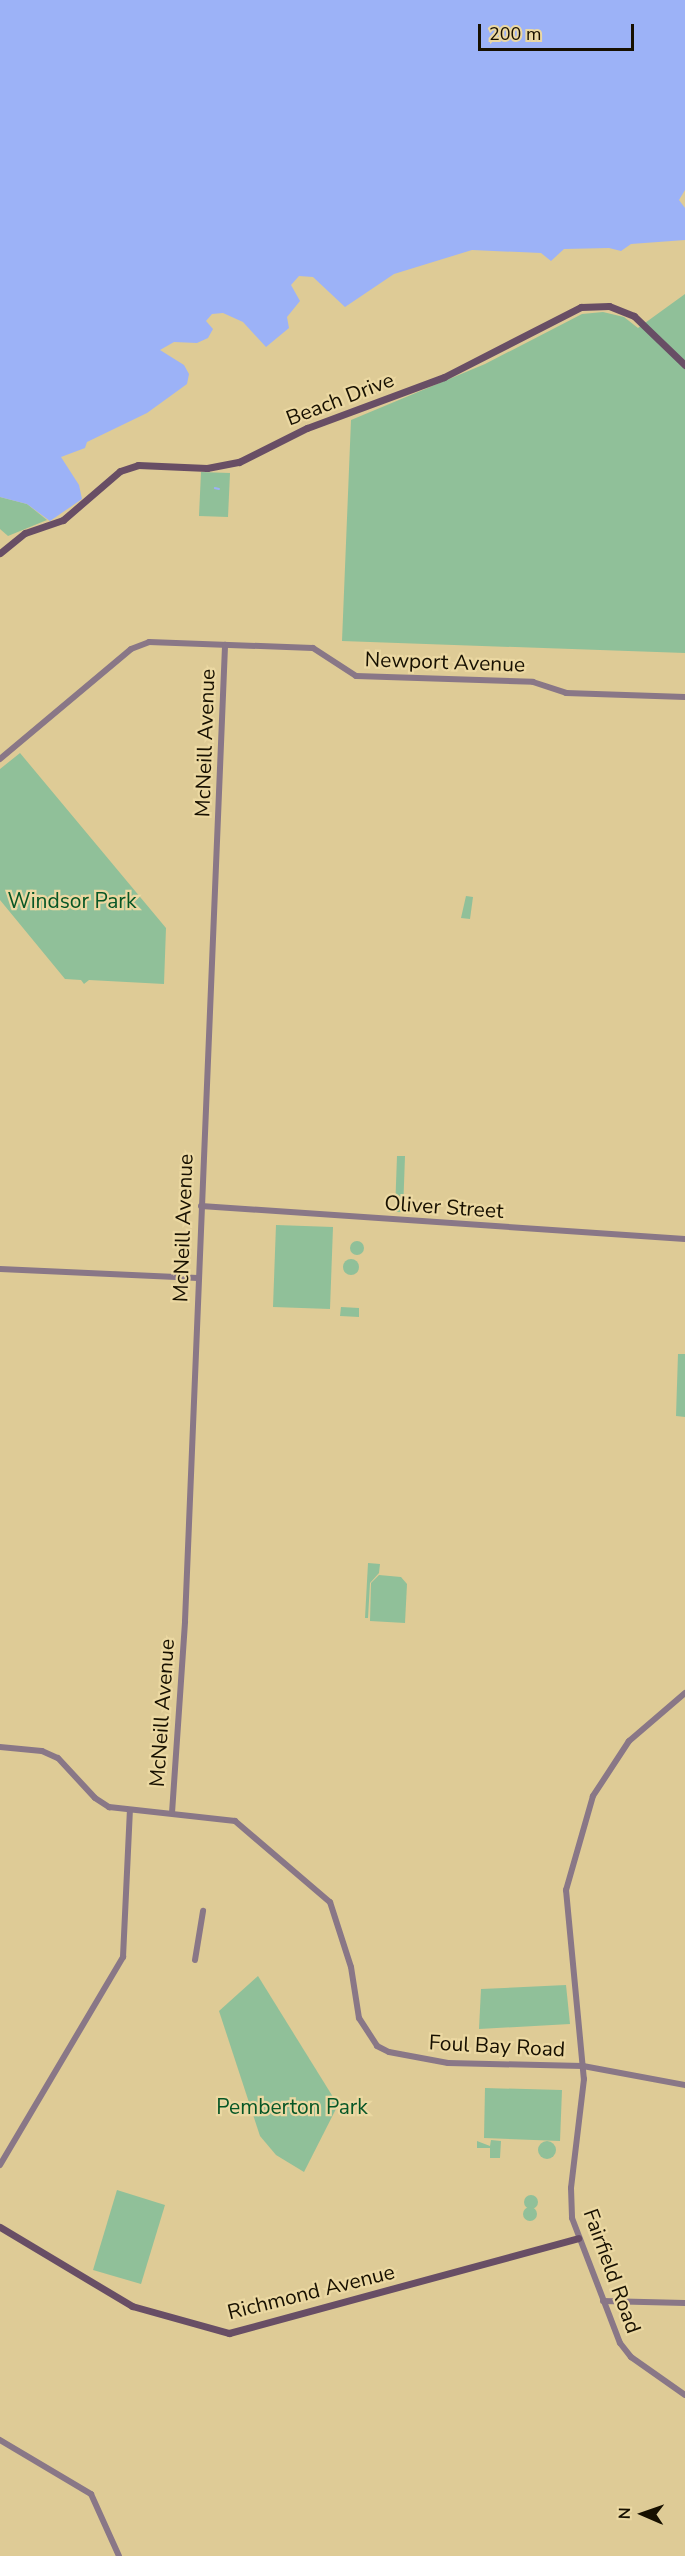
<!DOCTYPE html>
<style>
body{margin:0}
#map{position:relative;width:685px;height:2556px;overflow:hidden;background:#decb96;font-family:"Nunito Sans",sans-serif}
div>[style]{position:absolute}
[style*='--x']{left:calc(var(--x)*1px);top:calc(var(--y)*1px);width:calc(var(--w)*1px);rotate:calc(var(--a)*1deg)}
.green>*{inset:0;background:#90c099}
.round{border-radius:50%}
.water>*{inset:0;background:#9cb2f7}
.stream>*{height:1.5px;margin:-0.75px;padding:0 0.75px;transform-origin:0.75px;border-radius:0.75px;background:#9cb2f7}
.tertiary>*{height:6px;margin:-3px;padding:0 3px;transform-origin:3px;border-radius:3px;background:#897787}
.secondary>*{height:7px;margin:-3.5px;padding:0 3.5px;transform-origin:3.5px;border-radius:3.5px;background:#684e65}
span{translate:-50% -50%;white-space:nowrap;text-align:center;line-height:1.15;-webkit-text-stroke:4.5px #ebd8a2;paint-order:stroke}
.street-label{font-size:21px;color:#171000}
.park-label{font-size:21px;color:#065626}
.north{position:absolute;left:613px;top:2484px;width:60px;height:60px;-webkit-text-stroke:4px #ebd8a2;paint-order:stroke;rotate:272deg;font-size:16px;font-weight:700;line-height:24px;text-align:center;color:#171000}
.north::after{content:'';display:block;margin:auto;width:21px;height:27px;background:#171000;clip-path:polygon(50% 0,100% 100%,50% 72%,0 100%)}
.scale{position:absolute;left:478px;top:24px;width:156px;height:27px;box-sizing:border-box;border:3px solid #171000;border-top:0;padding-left:8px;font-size:18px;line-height:21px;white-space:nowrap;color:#171000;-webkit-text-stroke:4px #ebd8a2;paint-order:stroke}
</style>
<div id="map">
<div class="green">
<i style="clip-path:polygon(685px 294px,685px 653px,342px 641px,351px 420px,485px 364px,582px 314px,603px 312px,624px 317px,638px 328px)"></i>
<i style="clip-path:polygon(201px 472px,230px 473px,228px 517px,199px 516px)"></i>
<i style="clip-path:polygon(0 497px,27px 504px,47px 520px,8px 536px,0 529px)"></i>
<i style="clip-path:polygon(20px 753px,166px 928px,164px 984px,89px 980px,84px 984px,81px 980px,65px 979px,0 900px,0 769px)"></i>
<i style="clip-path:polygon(466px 896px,473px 897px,470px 919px,461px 918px)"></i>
<i style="clip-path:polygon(397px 1156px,405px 1156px,403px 1212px,395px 1212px)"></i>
<i style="clip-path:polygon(276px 1225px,333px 1227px,330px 1309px,273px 1307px)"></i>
<i class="round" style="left:350px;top:1241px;width:14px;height:14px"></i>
<i class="round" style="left:343px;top:1259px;width:16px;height:16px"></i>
<i style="clip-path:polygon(341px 1307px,359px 1308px,359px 1317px,340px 1316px)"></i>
<i style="clip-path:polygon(678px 1354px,685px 1354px,685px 1417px,676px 1416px)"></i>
<i style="clip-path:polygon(368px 1563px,380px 1564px,379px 1573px,370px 1583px,368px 1618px,365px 1618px)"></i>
<i style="clip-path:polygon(379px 1575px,401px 1577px,407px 1584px,405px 1623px,370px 1621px,371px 1583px)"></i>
<i style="clip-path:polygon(258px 1976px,338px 2105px,304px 2172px,276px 2155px,260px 2136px,219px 2011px)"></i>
<i style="clip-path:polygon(566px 1985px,570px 2024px,479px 2029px,481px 1989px)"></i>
<i style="clip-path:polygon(485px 2088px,562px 2090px,560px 2141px,484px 2138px)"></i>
<i style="clip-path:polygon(491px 2140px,501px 2141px,500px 2158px,490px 2158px,490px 2148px,477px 2148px,477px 2141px,490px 2146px)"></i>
<i class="round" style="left:538px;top:2141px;width:18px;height:18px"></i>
<i style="clip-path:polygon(117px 2190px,165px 2205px,141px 2284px,93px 2270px)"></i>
<i class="round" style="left:524px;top:2195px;width:14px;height:14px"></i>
<i class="round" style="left:523px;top:2207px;width:14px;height:14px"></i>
</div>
<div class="water">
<i style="clip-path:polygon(0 0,685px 0,685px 190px,679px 200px,685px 208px,685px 240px,631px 244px,621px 251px,609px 248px,564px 249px,551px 261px,541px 253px,472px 250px,394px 274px,345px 307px,313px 277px,299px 276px,291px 285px,300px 301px,287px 317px,289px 328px,266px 347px,243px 322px,223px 313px,212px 314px,206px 321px,213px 329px,208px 338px,197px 343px,174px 342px,160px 350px,184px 365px,189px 374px,187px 384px,147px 413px,87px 442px,85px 448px,61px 457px,79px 485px,82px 499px,50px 521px,27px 504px,0 497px)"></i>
</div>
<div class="stream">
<i style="--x:215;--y:488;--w:4;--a:14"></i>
</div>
<div class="tertiary">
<i style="--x:0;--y:759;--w:171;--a:-40"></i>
<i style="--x:131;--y:649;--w:19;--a:-21"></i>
<i style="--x:149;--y:642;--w:164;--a:2.1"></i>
<i style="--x:313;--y:648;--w:51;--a:33.1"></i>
<i style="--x:356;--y:676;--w:177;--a:1.9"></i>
<i style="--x:533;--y:682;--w:35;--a:18"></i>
<i style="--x:566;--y:693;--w:119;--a:1.9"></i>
<i style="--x:201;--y:1206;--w:485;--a:3.9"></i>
<i style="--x:0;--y:1269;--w:198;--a:2.6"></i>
<i style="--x:685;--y:1693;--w:74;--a:139.4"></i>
<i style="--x:629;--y:1741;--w:66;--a:123.2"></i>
<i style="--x:593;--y:1796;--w:98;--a:106"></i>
<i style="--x:566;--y:1890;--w:190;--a:84.6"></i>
<i style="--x:584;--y:2079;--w:110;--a:96.8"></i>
<i style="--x:571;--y:2188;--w:30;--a:88"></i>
<i style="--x:572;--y:2218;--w:134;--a:69"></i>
<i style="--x:620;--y:2343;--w:18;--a:52"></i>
<i style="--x:631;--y:2357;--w:66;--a:35.1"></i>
<i style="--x:0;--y:1747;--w:42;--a:5.4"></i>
<i style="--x:42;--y:1751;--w:17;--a:24"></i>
<i style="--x:58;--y:1758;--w:54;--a:47.2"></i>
<i style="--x:95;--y:1798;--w:17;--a:33"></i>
<i style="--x:109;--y:1807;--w:127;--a:6.3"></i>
<i style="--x:235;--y:1821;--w:125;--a:40.5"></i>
<i style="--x:330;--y:1902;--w:68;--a:72.1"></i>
<i style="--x:351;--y:1967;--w:52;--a:81.1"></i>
<i style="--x:359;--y:2018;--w:33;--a:57"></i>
<i style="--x:377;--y:2046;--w:13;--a:27"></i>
<i style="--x:389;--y:2052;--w:60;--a:10.6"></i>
<i style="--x:448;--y:2063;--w:135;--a:1.3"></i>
<i style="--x:583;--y:2066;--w:104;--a:10.6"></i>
<i style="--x:172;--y:1813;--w:192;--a:-86.1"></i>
<i style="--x:185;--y:1621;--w:977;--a:-87.65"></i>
<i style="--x:195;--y:1960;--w:50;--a:-80.7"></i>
<i style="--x:0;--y:2165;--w:242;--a:-59.4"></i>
<i style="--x:123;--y:1957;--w:146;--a:-87.3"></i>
<i style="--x:603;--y:2301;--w:82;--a:1.4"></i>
<i style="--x:0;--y:2440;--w:106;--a:30.7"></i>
<i style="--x:91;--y:2494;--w:68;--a:65.7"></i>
</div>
<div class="secondary">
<i style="--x:0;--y:553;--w:32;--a:-39"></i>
<i style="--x:25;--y:533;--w:40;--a:-18.9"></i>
<i style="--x:63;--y:520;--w:75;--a:-40.7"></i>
<i style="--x:120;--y:471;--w:19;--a:-18"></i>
<i style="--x:138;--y:465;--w:69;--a:2.5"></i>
<i style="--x:207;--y:468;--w:33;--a:-11"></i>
<i style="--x:239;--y:462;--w:76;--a:-26.6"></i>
<i style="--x:307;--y:428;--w:146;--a:-20.4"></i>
<i style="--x:444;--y:377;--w:154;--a:-27.1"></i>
<i style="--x:581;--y:307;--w:28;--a:-2"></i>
<i style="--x:609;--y:306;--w:27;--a:22"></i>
<i style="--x:634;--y:316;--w:71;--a:43.9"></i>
<i style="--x:0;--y:2227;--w:154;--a:30.9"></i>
<i style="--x:132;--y:2306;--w:101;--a:15.6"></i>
<i style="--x:229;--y:2333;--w:362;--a:-15.2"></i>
</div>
<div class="street-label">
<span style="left:340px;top:399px;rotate:-21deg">Beach Drive</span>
<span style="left:445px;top:662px;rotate:2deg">Newport Avenue</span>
<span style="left:205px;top:743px;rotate:-88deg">McNeill Avenue</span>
<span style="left:444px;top:1207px;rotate:4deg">Oliver Street</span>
<span style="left:183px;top:1228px;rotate:-88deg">McNeill Avenue</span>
<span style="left:162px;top:1713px;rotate:-86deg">McNeill Avenue</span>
<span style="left:497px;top:2046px;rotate:3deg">Foul Bay Road</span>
<span style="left:612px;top:2271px;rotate:70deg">Fairfield Road</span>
<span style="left:311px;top:2292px;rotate:-14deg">Richmond Avenue</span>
</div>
<div class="park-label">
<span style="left:72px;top:901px">Windsor Park</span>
<span style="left:292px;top:2107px">Pemberton Park</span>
</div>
<div class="north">N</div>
<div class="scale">200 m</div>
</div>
